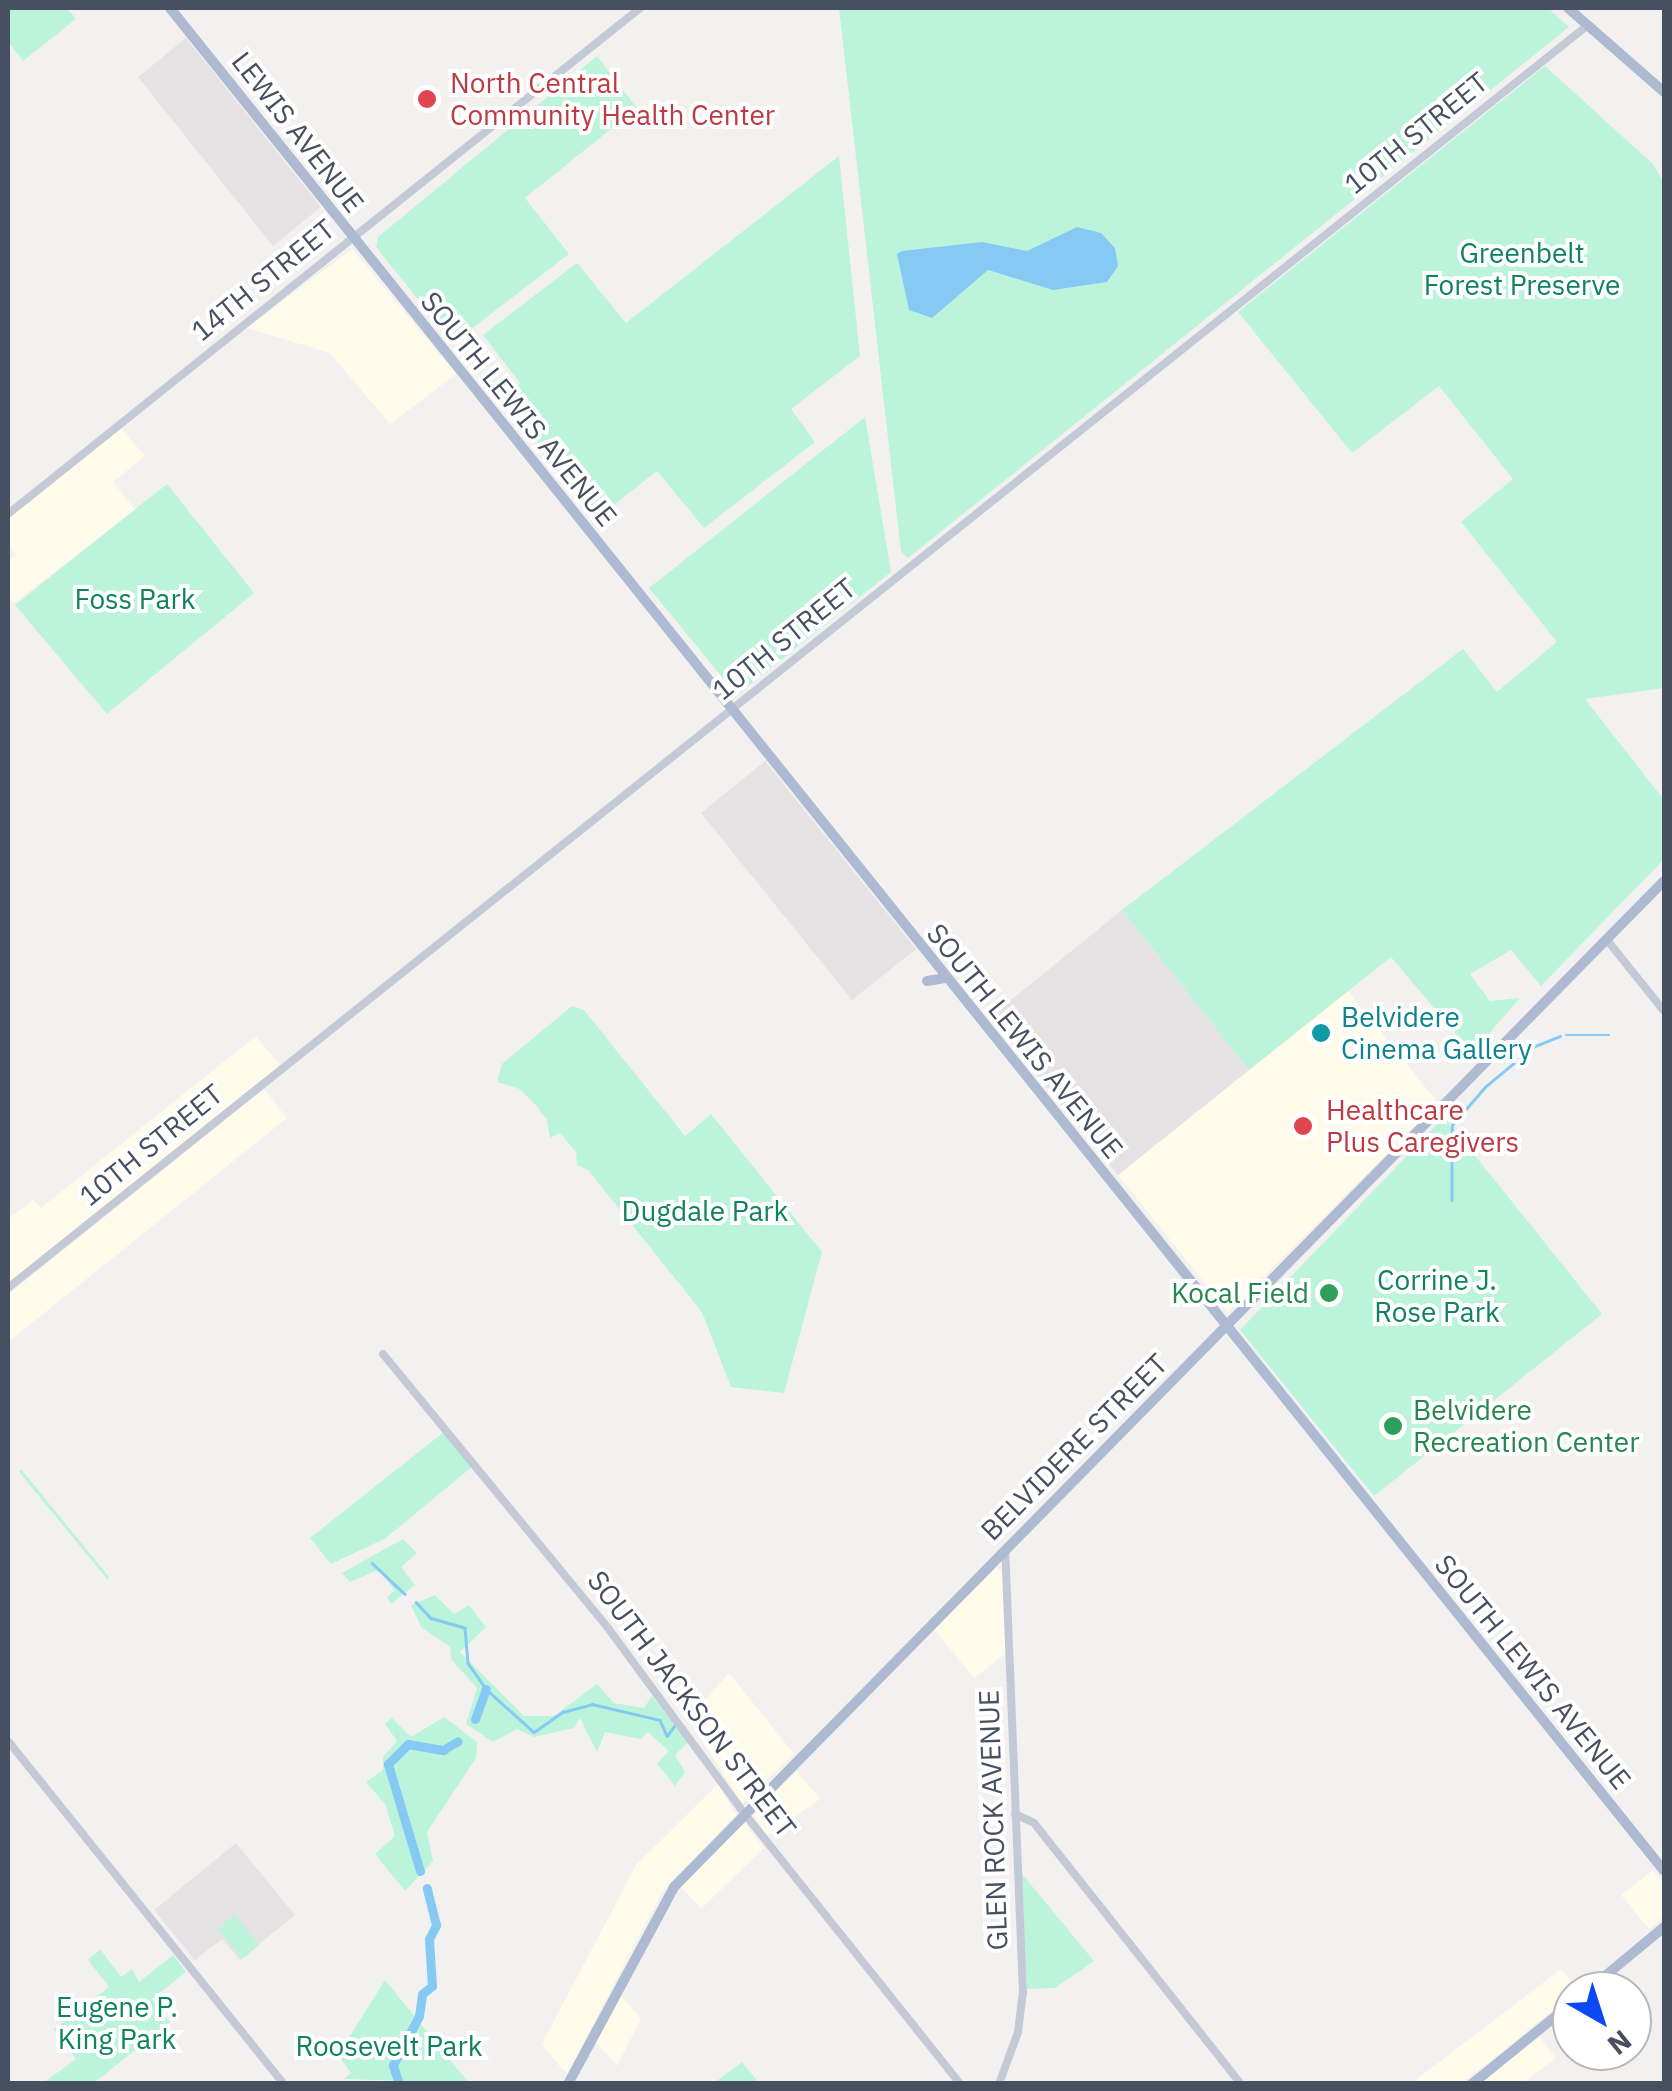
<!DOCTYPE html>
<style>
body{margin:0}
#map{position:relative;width:1672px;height:2091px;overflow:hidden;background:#f3f1f0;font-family:"IBM Plex Sans",sans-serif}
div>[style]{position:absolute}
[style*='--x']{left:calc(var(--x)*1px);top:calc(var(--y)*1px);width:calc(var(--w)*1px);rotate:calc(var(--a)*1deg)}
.commercial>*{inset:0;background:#fefbea}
.education>*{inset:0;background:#e4e2e2}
.green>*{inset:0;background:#bcf3db}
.water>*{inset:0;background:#86caf3}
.stream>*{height:2.5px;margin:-1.25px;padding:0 1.25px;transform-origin:1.25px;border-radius:1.25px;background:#86caf3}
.river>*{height:9px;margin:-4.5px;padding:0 4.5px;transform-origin:4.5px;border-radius:4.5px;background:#86caf3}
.minor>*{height:8px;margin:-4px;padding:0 4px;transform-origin:4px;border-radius:4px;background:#c3cad6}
.major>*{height:10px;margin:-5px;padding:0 5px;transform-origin:5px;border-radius:5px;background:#aebad1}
.dots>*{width:28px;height:28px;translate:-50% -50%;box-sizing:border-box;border:5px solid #fff;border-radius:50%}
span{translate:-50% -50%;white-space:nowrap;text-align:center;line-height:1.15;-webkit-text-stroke:8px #fff;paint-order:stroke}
.health-label{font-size:28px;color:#be3a42}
.left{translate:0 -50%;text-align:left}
.street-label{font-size:28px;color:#475060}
.park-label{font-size:28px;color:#10835d}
.culture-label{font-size:28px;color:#0d838f}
.leisure-label{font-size:28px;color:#27864d}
.right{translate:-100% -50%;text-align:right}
.frame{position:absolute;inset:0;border:10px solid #475060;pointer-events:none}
.north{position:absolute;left:1552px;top:1971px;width:100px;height:100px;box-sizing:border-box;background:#fff;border:2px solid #b5b9bf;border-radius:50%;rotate:141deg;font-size:28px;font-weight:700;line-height:40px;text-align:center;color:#475060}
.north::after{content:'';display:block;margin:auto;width:35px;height:45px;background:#0b49f3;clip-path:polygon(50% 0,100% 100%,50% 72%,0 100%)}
</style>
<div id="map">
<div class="commercial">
<i style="clip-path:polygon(352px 249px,456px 374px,390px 424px,330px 353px,247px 328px)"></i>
<i style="clip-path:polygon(121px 428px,145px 456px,113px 482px,135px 510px,14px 603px,8px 595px,8px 562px,16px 555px,8px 545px,8px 519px)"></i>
<i style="clip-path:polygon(1348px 991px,1438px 1103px,1228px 1312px,1118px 1175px)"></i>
<i style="clip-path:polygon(256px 1036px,280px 1065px,8px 1283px,8px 1219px,33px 1200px,41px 1208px)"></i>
<i style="clip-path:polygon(264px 1089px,287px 1118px,8px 1342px,8px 1295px)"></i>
<i style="clip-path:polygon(996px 1568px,1003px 1572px,1006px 1653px,974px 1678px,934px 1629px)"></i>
<i style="clip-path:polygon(729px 1673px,794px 1754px,742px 1803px,688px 1719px)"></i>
<i style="clip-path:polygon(796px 1770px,820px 1799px,767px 1836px,753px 1814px)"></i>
<i style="clip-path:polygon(718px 1784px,736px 1815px,662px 1892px,568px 2072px,561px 2068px,542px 2044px,636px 1865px)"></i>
<i style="clip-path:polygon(744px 1823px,764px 1848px,701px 1909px,681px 1887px)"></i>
<i style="clip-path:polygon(1653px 1870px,1664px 1885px,1664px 1916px,1649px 1929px,1621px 1895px)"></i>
<i style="clip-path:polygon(1561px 1969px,1578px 1990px,1462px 2083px,1412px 2083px)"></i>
<i style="clip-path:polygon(620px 1994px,641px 2019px,617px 2066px,595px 2041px)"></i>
<i style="clip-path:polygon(1539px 2037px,1556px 2058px,1523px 2083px,1481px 2083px)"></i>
</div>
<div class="education">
<i style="clip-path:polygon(186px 38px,321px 207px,273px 246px,138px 77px)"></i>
<i style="clip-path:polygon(765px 761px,916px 949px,852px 1000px,701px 813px)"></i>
<i style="clip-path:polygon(1122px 910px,1249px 1070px,1118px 1175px,990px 1017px)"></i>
<i style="clip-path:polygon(236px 1843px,295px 1915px,240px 1960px,222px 1939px,195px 1960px,154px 1910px)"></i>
</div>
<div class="green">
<i style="clip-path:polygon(8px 8px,67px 8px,76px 19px,23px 61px,8px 41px)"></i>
<i style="clip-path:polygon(839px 8px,1548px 8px,1569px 27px,908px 558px,901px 552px)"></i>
<i style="clip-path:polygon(597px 56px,637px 108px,525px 198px,569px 254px,453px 343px,376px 247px,378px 237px)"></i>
<i style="clip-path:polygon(1545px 66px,1653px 164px,1664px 183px,1664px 688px,1585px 699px,1664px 800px,1664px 859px,1541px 986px,1511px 950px,1470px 974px,1490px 1001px,1520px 998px,1472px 1053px,1391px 957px,1249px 1070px,1122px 910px,1463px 649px,1497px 692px,1557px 642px,1461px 522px,1513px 479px,1439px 386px,1352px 453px,1238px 312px)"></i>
<i style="clip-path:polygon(839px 156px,860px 356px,791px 409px,815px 442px,704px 528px,657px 471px,596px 519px,500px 399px,520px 383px,483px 335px,577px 263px,626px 323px)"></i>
<i style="clip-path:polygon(865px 417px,891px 572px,737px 695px,649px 588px)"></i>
<i style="clip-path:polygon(167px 484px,254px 593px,107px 714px,15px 605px)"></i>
<i style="clip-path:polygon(572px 1006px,584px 1010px,685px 1136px,711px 1114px,822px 1252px,784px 1393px,731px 1387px,702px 1312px,588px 1170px,577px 1165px,576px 1152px,560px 1133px,550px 1138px,547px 1120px,536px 1105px,520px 1089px,497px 1082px,502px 1064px)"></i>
<i style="clip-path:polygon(1444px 1117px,1602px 1314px,1374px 1496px,1240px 1330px)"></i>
<i style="clip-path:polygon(444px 1432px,473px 1466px,386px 1538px,331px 1564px,310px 1538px)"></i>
<i style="clip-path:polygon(21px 1469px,109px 1577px,108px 1580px,19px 1472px)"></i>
<i style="clip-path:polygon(403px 1539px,417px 1553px,401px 1567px,415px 1585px,391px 1604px,387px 1597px,395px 1590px,378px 1570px,350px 1582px,342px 1573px)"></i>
<i style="clip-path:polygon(435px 1595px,454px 1614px,469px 1605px,486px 1627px,460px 1652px,524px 1716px,554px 1716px,597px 1684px,614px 1703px,644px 1708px,652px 1696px,688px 1742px,675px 1755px,685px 1772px,675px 1786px,657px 1764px,669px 1751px,648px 1732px,640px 1739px,605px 1732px,597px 1752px,580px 1718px,574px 1728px,534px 1737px,517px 1729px,493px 1742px,466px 1724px,477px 1688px,451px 1659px,450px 1647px,421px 1627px,411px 1605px)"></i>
<i style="clip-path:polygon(444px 1717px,477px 1742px,476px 1758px,427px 1832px,433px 1861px,405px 1891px,375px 1854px,395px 1836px,385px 1804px,366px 1782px,383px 1770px,383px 1757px,397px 1741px,385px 1724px,392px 1718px,411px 1737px)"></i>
<i style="clip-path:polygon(1022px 1874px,1094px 1961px,1055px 1988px,1027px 1989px)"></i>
<i style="clip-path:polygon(235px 1915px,259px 1945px,242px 1959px,218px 1929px)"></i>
<i style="clip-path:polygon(100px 1949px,121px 1977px,132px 1969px,139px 1982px,173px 1955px,186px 1972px,152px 1999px,170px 2022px,94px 2083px,43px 2083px,76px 2059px,54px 2029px,109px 1987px,88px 1960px)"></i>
<i style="clip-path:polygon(385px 1980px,469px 2083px,344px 2079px,351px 2073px,338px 2055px)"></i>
<i style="clip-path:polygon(742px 2062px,759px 2083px,714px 2083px)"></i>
</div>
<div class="water">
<i style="clip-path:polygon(1077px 227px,1101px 233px,1115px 248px,1118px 266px,1107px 282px,1053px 290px,988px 270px,932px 318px,909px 310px,897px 254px,902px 251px,982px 242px,1027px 251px)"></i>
</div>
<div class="stream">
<i style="--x:1566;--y:1035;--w:43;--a:0"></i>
<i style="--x:1451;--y:1153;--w:28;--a:-88"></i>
<i style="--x:1452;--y:1125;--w:50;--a:-49"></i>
<i style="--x:1485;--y:1087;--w:62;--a:-39.8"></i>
<i style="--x:1533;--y:1047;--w:29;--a:-22"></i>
<i style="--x:1452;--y:1159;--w:41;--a:90"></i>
<i style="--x:372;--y:1563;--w:45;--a:43.2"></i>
<i style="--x:416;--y:1602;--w:22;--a:47"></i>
<i style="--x:431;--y:1618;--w:35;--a:16"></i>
<i style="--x:465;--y:1628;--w:35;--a:85"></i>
<i style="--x:468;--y:1663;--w:32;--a:55"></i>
<i style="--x:486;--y:1689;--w:64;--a:41.9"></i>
<i style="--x:534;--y:1732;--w:35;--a:-35"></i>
<i style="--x:563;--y:1712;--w:30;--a:-15"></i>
<i style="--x:592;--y:1704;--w:70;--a:13.2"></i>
<i style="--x:660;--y:1720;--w:17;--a:66"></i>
<i style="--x:667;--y:1736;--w:12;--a:-55"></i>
</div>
<div class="river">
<i style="--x:475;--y:1719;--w:32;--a:-70"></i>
<i style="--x:420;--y:1871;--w:112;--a:-106.7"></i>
<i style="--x:388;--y:1764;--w:28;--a:-45"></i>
<i style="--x:408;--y:1744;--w:36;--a:10"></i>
<i style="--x:443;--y:1750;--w:17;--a:-31"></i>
<i style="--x:399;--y:2084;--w:20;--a:-108"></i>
<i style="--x:393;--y:2065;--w:55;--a:-62"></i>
<i style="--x:419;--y:2016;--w:22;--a:-82"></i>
<i style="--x:422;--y:1994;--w:13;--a:-39"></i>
<i style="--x:432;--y:1986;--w:47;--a:-93.7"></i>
<i style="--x:429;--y:1939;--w:16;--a:-63"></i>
<i style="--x:436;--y:1925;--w:38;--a:-104"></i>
</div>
<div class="minor">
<i style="--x:8;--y:514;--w:810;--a:-38.68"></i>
<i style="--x:1607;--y:940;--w:91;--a:51.2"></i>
<i style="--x:8;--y:1288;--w:2023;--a:-38.64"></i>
<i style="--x:383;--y:1354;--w:355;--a:50.6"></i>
<i style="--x:608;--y:1628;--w:223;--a:53.7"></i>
<i style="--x:740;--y:1808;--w:353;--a:51.4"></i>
<i style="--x:8;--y:1741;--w:440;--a:51.2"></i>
<i style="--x:1015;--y:1814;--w:21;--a:25"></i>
<i style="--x:1034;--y:1823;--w:333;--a:51.6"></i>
<i style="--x:999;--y:2084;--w:55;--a:-69.9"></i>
<i style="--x:1018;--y:2032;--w:39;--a:-83"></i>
<i style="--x:1023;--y:1993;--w:443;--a:-92.3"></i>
</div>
<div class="major">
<i style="--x:170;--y:8;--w:2388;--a:51.27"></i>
<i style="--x:1568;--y:8;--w:128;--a:41.2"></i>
<i style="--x:927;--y:981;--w:18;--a:-9"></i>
<i style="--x:1587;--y:1991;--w:100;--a:-39.7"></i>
<i style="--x:568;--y:2084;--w:224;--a:-61.7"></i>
<i style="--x:674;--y:1887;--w:1411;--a:-45.46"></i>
<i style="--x:1472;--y:2084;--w:129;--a:-39"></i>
</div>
<div class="dots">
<i style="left:427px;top:99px;background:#e0444e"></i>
<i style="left:1321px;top:1033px;background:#0f9aa8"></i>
<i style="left:1303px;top:1126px;background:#e0444e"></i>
<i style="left:1329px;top:1293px;background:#2e9e5b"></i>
<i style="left:1393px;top:1426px;background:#2e9e5b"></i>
</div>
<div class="health-label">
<span class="left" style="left:450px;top:99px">North Central<br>Community Health Center</span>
<span class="left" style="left:1326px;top:1126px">Healthcare<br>Plus Caregivers</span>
</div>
<div class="street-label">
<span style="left:298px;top:132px;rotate:52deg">LEWIS AVENUE</span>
<span style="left:1416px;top:133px;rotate:-39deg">10TH STREET</span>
<span style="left:263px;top:280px;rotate:-39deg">14TH STREET</span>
<span style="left:519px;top:409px;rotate:51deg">SOUTH LEWIS AVENUE</span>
<span style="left:784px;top:639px;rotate:-39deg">10TH STREET</span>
<span style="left:1025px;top:1041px;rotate:51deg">SOUTH LEWIS AVENUE</span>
<span style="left:151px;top:1145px;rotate:-39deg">10TH STREET</span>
<span style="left:1074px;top:1447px;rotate:-45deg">BELVIDERE STREET</span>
<span style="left:1533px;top:1672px;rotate:51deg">SOUTH LEWIS AVENUE</span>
<span style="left:692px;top:1704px;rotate:53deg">SOUTH JACKSON STREET</span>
<span style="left:993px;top:1820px;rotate:-92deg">GLEN ROCK AVENUE</span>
</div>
<div class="park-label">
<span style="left:1522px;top:269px">Greenbelt<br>Forest Preserve</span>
<span style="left:135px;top:599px">Foss Park</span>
<span style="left:705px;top:1211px">Dugdale Park</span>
<span style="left:1437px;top:1296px">Corrine J.<br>Rose Park</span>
<span style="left:117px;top:2023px">Eugene P.<br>King Park</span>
<span style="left:389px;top:2046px">Roosevelt Park</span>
</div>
<div class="culture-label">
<span class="left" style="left:1341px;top:1033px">Belvidere<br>Cinema Gallery</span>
</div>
<div class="leisure-label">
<span class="right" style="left:1309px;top:1293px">Kocal Field</span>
<span class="left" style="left:1413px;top:1426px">Belvidere<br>Recreation Center</span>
</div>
<div class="frame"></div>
<div class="north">N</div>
</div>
